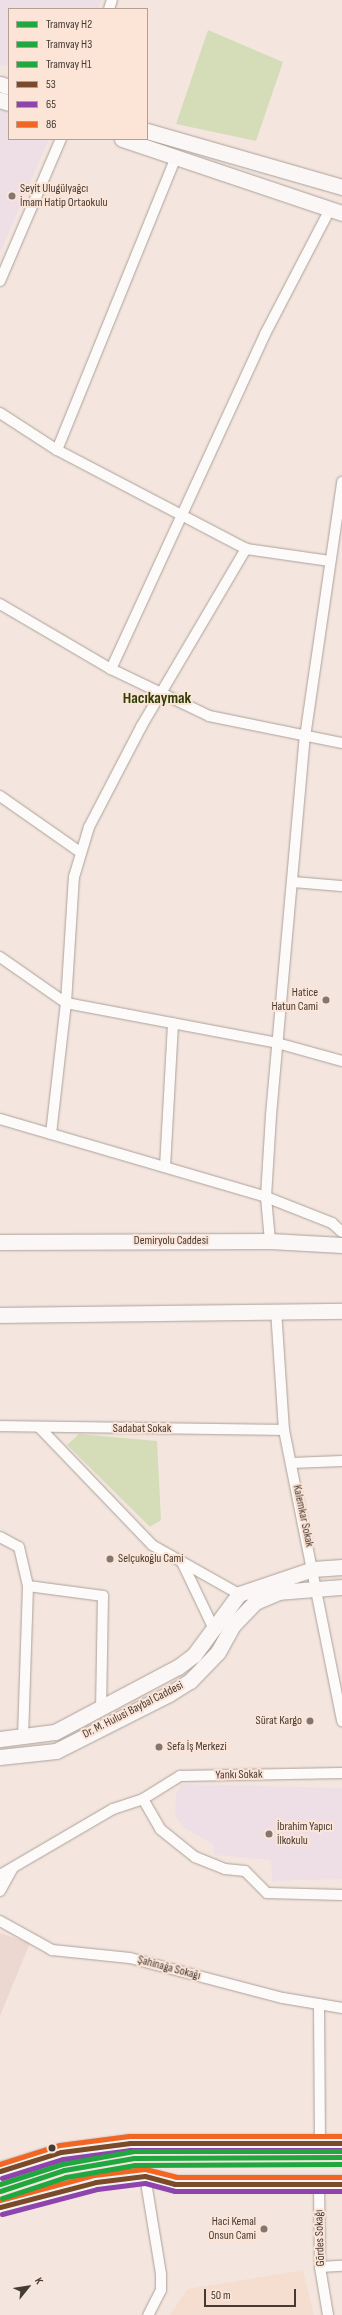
<!DOCTYPE html>
<meta charset="utf-8">
<style>
body{margin:0}
#map{position:relative;width:342px;height:2315px;overflow:hidden;background:#f4e6de;font-family:"Sofia Sans Condensed",sans-serif}
div>[style]{position:absolute}
[style*='--x']{left:calc(var(--x)*1px);top:calc(var(--y)*1px);width:calc(var(--w)*1px);rotate:calc(var(--a)*1deg)}
.commercial>*{inset:0;background:#ecd8d1}
.built>*{inset:0;background:#f5ded0}
.education>*{inset:0;background:#eedfe6}
.green>*{inset:0;background:#d5ddb8}
.roads{filter:drop-shadow(0 0 1px #aba19b) drop-shadow(0 0 1px #aba19b)}
.street>*{height:10px;margin:-5px;padding:0 5px;transform-origin:5px;border-radius:5px;background:#fdfbfa}
.secondary>*{height:15px;margin:-7.5px;padding:0 7.5px;transform-origin:7.5px;border-radius:7.5px;background:#fbf7f6}
.primary>*{height:16px;margin:-8px;padding:0 8px;transform-origin:8px;border-radius:8px;background:#f8f3f2}
.bus-1>*{height:5px;margin:-2.5px;padding:0 2.5px;transform-origin:2.5px;border-radius:2.5px;background:#7a4b2a}
.bus-2>*{height:5px;margin:-2.5px;padding:0 2.5px;transform-origin:2.5px;border-radius:2.5px;background:#8e44ad}
.bus-3>*{height:5px;margin:-2.5px;padding:0 2.5px;transform-origin:2.5px;border-radius:2.5px;background:#f26522}
.tram-1>*{height:5px;margin:-2.5px;padding:0 2.5px;transform-origin:2.5px;border-radius:2.5px;background:#21a73f}
.tram-2>*{height:5px;margin:-2.5px;padding:0 2.5px;transform-origin:2.5px;border-radius:2.5px;background:#21a73f}
.tram-3>*{height:5px;margin:-2.5px;padding:0 2.5px;transform-origin:2.5px;border-radius:2.5px;background:#21a73f}
.dots>*{width:11px;height:11px;translate:-50% -50%;box-sizing:border-box;border:2px solid #fce4d6;border-radius:50%}
span{translate:-50% -50%;white-space:nowrap;text-align:center;line-height:1.15;-webkit-text-stroke:4px #fce4d6;paint-order:stroke}
.poi-label{font-size:12px;color:#443b35}
.left{translate:0 -50%;text-align:left}
.right{translate:-100% -50%;text-align:right}
.street-label{font-size:12px;color:#443b35}
.district-label{font-size:16px;color:#2f3f07;font-weight:700}
.legend{position:absolute;left:8px;top:8px;width:140px;height:132px;box-sizing:border-box;background:#fce4d6;border:1px solid #b2a096;margin:0;padding:5px 7px;list-style:none;font-size:12px;color:#443b35}
.legend li{display:flex;align-items:center;gap:8px;height:20px}
.legend b{width:20px;border:1px solid #b2a096}
.north{position:absolute;left:8px;top:2267px;width:40px;height:40px;-webkit-text-stroke:3px #fce4d6;paint-order:stroke;rotate:60deg;font-size:11px;font-weight:700;line-height:16px;text-align:center;color:#443b35}
.north::after{content:'';display:block;margin:auto;width:14px;height:18px;background:#443b35;clip-path:polygon(50% 0,100% 100%,50% 72%,0 100%)}
.scale{position:absolute;left:204px;top:2289px;width:92px;height:18px;box-sizing:border-box;border:2px solid #443b35;border-top:0;padding-left:5px;font-size:12px;line-height:14px;white-space:nowrap;color:#443b35;-webkit-text-stroke:3px #fce4d6;paint-order:stroke}
</style>
<div id="map">
<div class="commercial">
<i style="clip-path:polygon(0 1933px,30px 1943px,0 2016px)"></i>
</div>
<div class="built">
<i style="clip-path:polygon(303px 2270px,314px 2315px,170px 2315px,187px 2289px)"></i>
</div>
<div class="education">
<i style="clip-path:polygon(0 0,101px 0,98px 9px,9px 9px,9px 66px,0 65px)"></i>
<i style="clip-path:polygon(0 107px,9px 110px,9px 139px,49px 139px,0 253px)"></i>
<i style="clip-path:polygon(182px 1784px,342px 1788px,342px 1879px,272px 1881px,271px 1860px,214px 1855px,214px 1845px,185px 1828px,175px 1817px,176px 1793px)"></i>
</div>
<div class="green">
<i style="clip-path:polygon(208px 30px,283px 62px,256px 141px,176px 124px)"></i>
<i style="clip-path:polygon(79px 1434px,157px 1441px,161px 1520px,150px 1527px,67px 1445px)"></i>
</div>
<div class="roads">
<div class="street">
<i style="--x:109;--y:9;--w:9;--a:-72"></i>
<i style="--x:0;--y:281;--w:155;--a:-66.8"></i>
<i style="--x:0;--y:413;--w:68;--a:33"></i>
<i style="--x:57;--y:450;--w:213;--a:27.6"></i>
<i style="--x:246;--y:549;--w:85;--a:8.1"></i>
<i style="--x:57;--y:450;--w:316;--a:-67.9"></i>
<i style="--x:0;--y:604;--w:129;--a:30.4"></i>
<i style="--x:111;--y:669;--w:109;--a:25.6"></i>
<i style="--x:209;--y:716;--w:136;--a:11.5"></i>
<i style="--x:111;--y:669;--w:369;--a:-65.3"></i>
<i style="--x:265;--y:334;--w:141;--a:-62.5"></i>
<i style="--x:0;--y:796;--w:98;--a:35"></i>
<i style="--x:292;--y:882;--w:50;--a:4.6"></i>
<i style="--x:0;--y:957;--w:80;--a:34.9"></i>
<i style="--x:66;--y:1003;--w:215;--a:10.7"></i>
<i style="--x:277;--y:1043;--w:67;--a:15.5"></i>
<i style="--x:0;--y:1119;--w:277;--a:16.3"></i>
<i style="--x:266;--y:1197;--w:71;--a:21.5"></i>
<i style="--x:332;--y:1223;--w:13;--a:42"></i>
<i style="--x:51;--y:1134;--w:132;--a:-83.5"></i>
<i style="--x:66;--y:1003;--w:126;--a:-86.4"></i>
<i style="--x:74;--y:877;--w:52;--a:-73.3"></i>
<i style="--x:89;--y:827;--w:113;--a:-62.5"></i>
<i style="--x:141;--y:727;--w:207;--a:-59.5"></i>
<i style="--x:165;--y:1167;--w:144;--a:-86.8"></i>
<i style="--x:270;--y:1241;--w:44;--a:-95.2"></i>
<i style="--x:266;--y:1197;--w:82;--a:-86.5"></i>
<i style="--x:271;--y:1115;--w:380;--a:-84.9"></i>
<i style="--x:305;--y:737;--w:258;--a:-81.7"></i>
<i style="--x:276;--y:1310;--w:120;--a:86.2"></i>
<i style="--x:284;--y:1430;--w:297;--a:78.7"></i>
<i style="--x:0;--y:1426;--w:284;--a:0.8"></i>
<i style="--x:39;--y:1427;--w:163;--a:46.2"></i>
<i style="--x:152;--y:1545;--w:100;--a:29.4"></i>
<i style="--x:291;--y:1463;--w:51;--a:-2.2"></i>
<i style="--x:0;--y:1537;--w:21;--a:28"></i>
<i style="--x:19;--y:1547;--w:40;--a:77"></i>
<i style="--x:182;--y:1562;--w:74;--a:64.5"></i>
<i style="--x:23;--y:1737;--w:151;--a:-88.1"></i>
<i style="--x:28;--y:1586;--w:76;--a:7.6"></i>
<i style="--x:103;--y:1596;--w:113;--a:91"></i>
<i style="--x:143;--y:1799;--w:34;--a:60"></i>
<i style="--x:160;--y:1829;--w:45;--a:38.7"></i>
<i style="--x:195;--y:1857;--w:32;--a:22"></i>
<i style="--x:225;--y:1869;--w:20;--a:6"></i>
<i style="--x:245;--y:1871;--w:31;--a:45"></i>
<i style="--x:267;--y:1893;--w:75;--a:1.5"></i>
<i style="--x:0;--y:1875;--w:131;--a:-30.3"></i>
<i style="--x:113;--y:1809;--w:32;--a:-18"></i>
<i style="--x:143;--y:1799;--w:44;--a:-31.9"></i>
<i style="--x:180;--y:1776;--w:162;--a:-1.1"></i>
<i style="--x:0;--y:1891;--w:26;--a:-61"></i>
<i style="--x:0;--y:1921;--w:60;--a:29.1"></i>
<i style="--x:52;--y:1950;--w:78;--a:5.9"></i>
<i style="--x:130;--y:1958;--w:158;--a:14.7"></i>
<i style="--x:283;--y:1998;--w:60;--a:9.6"></i>
<i style="--x:319;--y:2004;--w:139;--a:89.6"></i>
<i style="--x:145;--y:2176;--w:99;--a:80.7"></i>
<i style="--x:161;--y:2274;--w:16;--a:90"></i>
<i style="--x:161;--y:2290;--w:28;--a:117"></i>
<i style="--x:319;--y:2184;--w:83;--a:89.3"></i>
<i style="--x:320;--y:2267;--w:49;--a:80.5"></i>
<i style="--x:320;--y:2267;--w:22;--a:-3"></i>
</div>
<div class="secondary">
<i style="--x:0;--y:84;--w:9;--a:18"></i>
<i style="--x:0;--y:100;--w:9;--a:18"></i>
<i style="--x:147;--y:131;--w:203;--a:16"></i>
<i style="--x:122;--y:139;--w:232;--a:18.6"></i>
<i style="--x:0;--y:1242;--w:270;--a:-0.2"></i>
<i style="--x:270;--y:1241;--w:72;--a:3.2"></i>
<i style="--x:0;--y:1315;--w:342;--a:-0.7"></i>
<i style="--x:0;--y:1739;--w:55;--a:-7.3"></i>
<i style="--x:55;--y:1732;--w:139;--a:-27.9"></i>
<i style="--x:178;--y:1667;--w:20;--a:-37"></i>
<i style="--x:194;--y:1655;--w:76;--a:-53.6"></i>
<i style="--x:239;--y:1594;--w:78;--a:-18.7"></i>
<i style="--x:313;--y:1569;--w:29;--a:-4"></i>
<i style="--x:0;--y:1757;--w:56;--a:-6.1"></i>
<i style="--x:56;--y:1751;--w:127;--a:-26.8"></i>
<i style="--x:169;--y:1694;--w:25;--a:-32"></i>
<i style="--x:190;--y:1681;--w:40;--a:-46"></i>
<i style="--x:218;--y:1652;--w:31;--a:-61"></i>
<i style="--x:233;--y:1625;--w:32;--a:-46"></i>
<i style="--x:255;--y:1602;--w:25;--a:-23"></i>
<i style="--x:278;--y:1592;--w:64;--a:-4.5"></i>
</div>
<div class="primary">
<i style="--x:0;--y:2171;--w:64;--a:-17.3"></i>
<i style="--x:61;--y:2152;--w:70;--a:-7.4"></i>
<i style="--x:130;--y:2143;--w:212;--a:0"></i>
<i style="--x:0;--y:2207;--w:99;--a:-14.6"></i>
<i style="--x:96;--y:2182;--w:49;--a:-7"></i>
<i style="--x:145;--y:2176;--w:31;--a:15"></i>
<i style="--x:175;--y:2184;--w:167;--a:0"></i>
</div>
</div>
<div class="bus-1">
<i style="--x:0;--y:2171;--w:64;--a:-17.3"></i>
<i style="--x:61;--y:2152;--w:70;--a:-7.4"></i>
<i style="--x:130;--y:2143;--w:212;--a:0"></i>
<i style="--x:0;--y:2207;--w:99;--a:-14.6"></i>
<i style="--x:96;--y:2182;--w:49;--a:-7"></i>
<i style="--x:145;--y:2176;--w:31;--a:15"></i>
<i style="--x:175;--y:2184;--w:167;--a:0"></i>
</div>
<div class="bus-2">
<i style="--x:2;--y:2178;--w:64;--a:-17.3"></i>
<i style="--x:63;--y:2159;--w:68;--a:-7.7"></i>
<i style="--x:130;--y:2150;--w:212;--a:0"></i>
<i style="--x:2;--y:2214;--w:98;--a:-14.7"></i>
<i style="--x:97;--y:2189;--w:48;--a:-7.1"></i>
<i style="--x:145;--y:2183;--w:31;--a:15"></i>
<i style="--x:175;--y:2191;--w:167;--a:0"></i>
</div>
<div class="bus-3">
<i style="--x:0;--y:2164;--w:63;--a:-17.6"></i>
<i style="--x:60;--y:2145;--w:70;--a:-7.4"></i>
<i style="--x:129;--y:2136;--w:213;--a:0"></i>
<i style="--x:0;--y:2200;--w:97;--a:-14.9"></i>
<i style="--x:94;--y:2175;--w:51;--a:-6.7"></i>
<i style="--x:145;--y:2169;--w:32;--a:14"></i>
<i style="--x:176;--y:2177;--w:166;--a:0"></i>
</div>
<div class="tram-1">
<i style="--x:0;--y:2191;--w:67;--a:-18.2"></i>
<i style="--x:64;--y:2170;--w:71;--a:-9.7"></i>
<i style="--x:134;--y:2158;--w:208;--a:-0.3"></i>
</div>
<div class="tram-2">
<i style="--x:2;--y:2198;--w:67;--a:-18.2"></i>
<i style="--x:66;--y:2177;--w:70;--a:-9.9"></i>
<i style="--x:135;--y:2165;--w:207;--a:-0.3"></i>
</div>
<div class="tram-3">
<i style="--x:0;--y:2184;--w:65;--a:-17.9"></i>
<i style="--x:62;--y:2164;--w:73;--a:-10.2"></i>
<i style="--x:134;--y:2151;--w:208;--a:0"></i>
</div>
<div class="dots">
<i style="left:12px;top:196px;background:#827770"></i>
<i style="left:326px;top:1000px;background:#827770"></i>
<i style="left:110px;top:1559px;background:#827770"></i>
<i style="left:310px;top:1721px;background:#827770"></i>
<i style="left:159px;top:1747px;background:#827770"></i>
<i style="left:269px;top:1834px;background:#827770"></i>
<i style="left:52px;top:2148px;background:#443b35"></i>
<i style="left:264px;top:2229px;background:#827770"></i>
</div>
<div class="poi-label">
<span class="left" style="left:20px;top:196px">Seyit Ulugülyağcı<br>İmam Hatip Ortaokulu</span>
<span class="right" style="left:318px;top:1000px">Hatice<br>Hatun Cami</span>
<span class="left" style="left:118px;top:1559px">Selçukoğlu Cami</span>
<span class="right" style="left:302px;top:1721px">Sürat Kargo</span>
<span class="left" style="left:167px;top:1747px">Sefa İş Merkezi</span>
<span class="left" style="left:277px;top:1834px">İbrahim Yapıcı<br>İlkokulu</span>
<span class="right" style="left:256px;top:2229px">Haci Kemal<br>Onsun Cami</span>
</div>
<div class="street-label">
<span style="left:171px;top:1241px">Demiryolu Caddesi</span>
<span style="left:142px;top:1429px">Sadabat Sokak</span>
<span style="left:303px;top:1516px;rotate:78deg">Kalemkar Sokak</span>
<span style="left:133px;top:1710px;rotate:-27deg">Dr. M. Hulusi Baybal Caddesi</span>
<span style="left:239px;top:1775px;rotate:-1deg">Yankı Sokak</span>
<span style="left:169px;top:1968px;rotate:15deg">Şahinağa Sokağı</span>
<span style="left:320px;top:2238px;rotate:-92deg">Gördes Sokağı</span>
</div>
<div class="district-label">
<span style="left:157px;top:699px">Hacıkaymak</span>
</div>
<ul class="legend">
<li><b style="height:5px;background:#21a73f"></b>Tramvay H2</li>
<li><b style="height:5px;background:#21a73f"></b>Tramvay H3</li>
<li><b style="height:5px;background:#21a73f"></b>Tramvay H1</li>
<li><b style="height:5px;background:#7a4b2a"></b>53</li>
<li><b style="height:5px;background:#8e44ad"></b>65</li>
<li><b style="height:5px;background:#f26522"></b>86</li>
</ul>
<div class="north">K</div>
<div class="scale">50 m</div>
</div>
